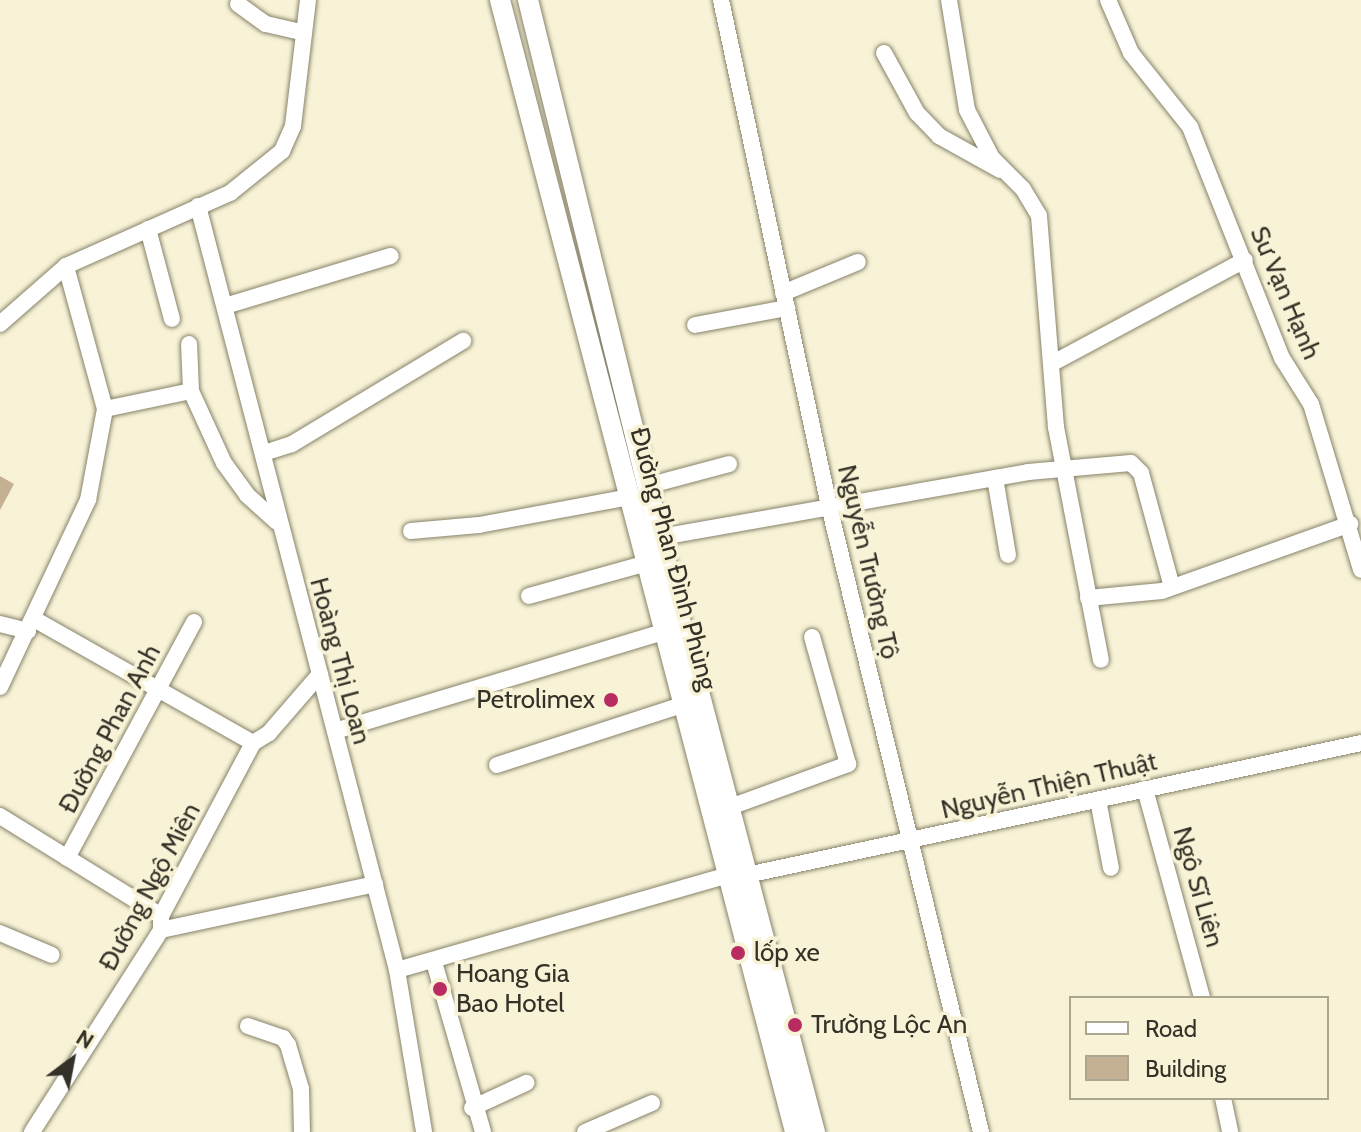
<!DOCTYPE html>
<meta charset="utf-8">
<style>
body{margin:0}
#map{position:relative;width:1361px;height:1132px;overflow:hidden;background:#f8f3d7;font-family:Cabin,sans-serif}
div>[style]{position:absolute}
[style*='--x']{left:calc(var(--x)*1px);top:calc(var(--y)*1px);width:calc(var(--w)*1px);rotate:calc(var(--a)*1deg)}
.building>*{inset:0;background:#c4b194}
.roads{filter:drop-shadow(0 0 2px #878269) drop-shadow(0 0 2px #878269)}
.minor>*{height:16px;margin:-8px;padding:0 8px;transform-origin:8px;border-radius:8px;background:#fff}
.major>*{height:20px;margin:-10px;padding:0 10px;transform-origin:10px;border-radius:10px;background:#fff}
.dots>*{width:22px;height:22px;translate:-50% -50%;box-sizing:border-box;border:4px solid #f8f3d7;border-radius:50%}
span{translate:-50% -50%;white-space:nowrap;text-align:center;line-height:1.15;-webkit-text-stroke:7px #f8f3d7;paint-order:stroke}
.street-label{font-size:26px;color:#343228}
.poi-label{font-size:26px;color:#343228}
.right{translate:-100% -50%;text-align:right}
.left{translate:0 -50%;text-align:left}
.legend{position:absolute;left:1069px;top:996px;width:260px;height:104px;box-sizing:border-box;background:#f8f3d7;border:2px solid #aaa691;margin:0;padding:10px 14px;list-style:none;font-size:24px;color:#343228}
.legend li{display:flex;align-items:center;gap:16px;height:40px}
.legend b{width:40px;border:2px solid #aaa691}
.north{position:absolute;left:32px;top:1020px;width:80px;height:80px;-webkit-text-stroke:6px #f8f3d7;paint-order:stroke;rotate:32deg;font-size:22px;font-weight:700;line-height:32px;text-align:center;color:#343228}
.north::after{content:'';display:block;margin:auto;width:28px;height:36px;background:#343228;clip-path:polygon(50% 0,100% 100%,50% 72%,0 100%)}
</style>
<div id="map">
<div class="building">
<i style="clip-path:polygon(0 476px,14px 484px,0 510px)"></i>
</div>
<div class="roads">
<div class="minor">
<i style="--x:721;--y:0;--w:517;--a:77.95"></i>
<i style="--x:829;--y:506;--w:644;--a:76.35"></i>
<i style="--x:949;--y:0;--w:111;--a:80.7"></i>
<i style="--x:967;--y:110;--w:54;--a:62.5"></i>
<i style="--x:992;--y:158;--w:44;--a:45"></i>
<i style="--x:1023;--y:189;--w:31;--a:59"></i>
<i style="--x:1039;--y:216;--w:212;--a:85.4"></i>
<i style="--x:1056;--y:427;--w:237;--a:79.1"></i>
<i style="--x:1108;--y:0;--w:58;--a:66.5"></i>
<i style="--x:1131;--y:53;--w:95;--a:51.4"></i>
<i style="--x:1190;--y:127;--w:249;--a:68.3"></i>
<i style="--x:1282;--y:358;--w:54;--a:57.8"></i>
<i style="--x:1311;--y:404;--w:173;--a:73.2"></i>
<i style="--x:238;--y:4;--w:34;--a:36"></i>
<i style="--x:266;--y:24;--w:39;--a:13"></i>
<i style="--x:884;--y:53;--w:68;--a:61.2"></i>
<i style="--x:917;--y:113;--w:32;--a:46"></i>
<i style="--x:939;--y:136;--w:70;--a:29.1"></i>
<i style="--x:198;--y:206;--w:789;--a:75.4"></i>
<i style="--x:397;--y:970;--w:164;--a:80.5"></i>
<i style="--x:148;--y:229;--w:93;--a:75.1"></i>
<i style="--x:783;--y:293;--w:81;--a:-22.5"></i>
<i style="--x:225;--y:306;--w:173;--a:-16.8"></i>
<i style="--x:0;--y:324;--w:88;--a:-41.3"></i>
<i style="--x:66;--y:266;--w:180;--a:-24"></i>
<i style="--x:230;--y:193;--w:67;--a:-38.9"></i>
<i style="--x:282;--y:151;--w:27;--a:-66"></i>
<i style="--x:293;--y:126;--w:127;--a:-83.2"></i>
<i style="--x:695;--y:325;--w:94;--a:-10.5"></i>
<i style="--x:1051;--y:364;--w:220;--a:-28.2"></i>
<i style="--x:191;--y:391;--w:79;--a:65.4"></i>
<i style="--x:224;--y:463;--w:39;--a:54"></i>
<i style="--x:247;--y:495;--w:40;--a:42"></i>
<i style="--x:105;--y:409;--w:88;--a:-11.8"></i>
<i style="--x:191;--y:391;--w:47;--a:-92.4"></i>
<i style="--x:264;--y:453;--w:29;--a:-18"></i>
<i style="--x:292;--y:444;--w:200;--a:-31.1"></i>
<i style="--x:995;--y:478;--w:78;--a:80.4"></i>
<i style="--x:647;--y:486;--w:85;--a:-15"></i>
<i style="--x:411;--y:531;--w:68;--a:-5"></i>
<i style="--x:479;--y:525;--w:154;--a:-10.5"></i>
<i style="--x:661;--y:537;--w:373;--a:-10"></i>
<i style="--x:1028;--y:472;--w:103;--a:-5"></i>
<i style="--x:1131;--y:463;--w:14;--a:45"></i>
<i style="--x:1141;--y:473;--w:118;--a:74.8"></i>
<i style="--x:529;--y:596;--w:123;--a:-15.6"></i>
<i style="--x:1088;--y:598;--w:74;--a:-5.4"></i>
<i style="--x:1162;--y:591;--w:200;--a:-19.6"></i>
<i style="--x:34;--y:619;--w:252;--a:29.5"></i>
<i style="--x:0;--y:624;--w:29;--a:14"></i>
<i style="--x:0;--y:687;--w:207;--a:-64.8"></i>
<i style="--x:88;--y:500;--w:93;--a:-79.4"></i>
<i style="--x:105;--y:409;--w:148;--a:-105.3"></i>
<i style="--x:335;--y:731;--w:353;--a:-16.8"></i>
<i style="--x:497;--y:765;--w:207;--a:-18"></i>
<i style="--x:1145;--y:789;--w:217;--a:74.7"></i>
<i style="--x:1098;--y:800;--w:69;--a:79.2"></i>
<i style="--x:730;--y:807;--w:126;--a:-20"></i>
<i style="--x:848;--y:764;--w:132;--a:-105.8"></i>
<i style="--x:0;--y:816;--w:190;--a:31.8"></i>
<i style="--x:67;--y:858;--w:268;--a:-61.7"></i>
<i style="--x:747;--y:875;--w:628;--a:-12.13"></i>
<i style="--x:161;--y:930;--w:219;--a:-12.1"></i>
<i style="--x:0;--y:933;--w:56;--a:22.9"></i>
<i style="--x:434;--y:962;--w:177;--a:73.9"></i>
<i style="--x:397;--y:970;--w:344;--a:-16"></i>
<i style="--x:248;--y:1026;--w:37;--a:19"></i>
<i style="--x:283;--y:1038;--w:9;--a:54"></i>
<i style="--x:288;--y:1045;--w:46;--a:73.5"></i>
<i style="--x:301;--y:1089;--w:43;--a:88.7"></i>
<i style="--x:1223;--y:1098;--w:35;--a:78"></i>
<i style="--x:472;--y:1108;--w:60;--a:-24.8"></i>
<i style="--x:32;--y:1132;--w:240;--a:-57.4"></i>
<i style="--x:161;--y:930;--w:14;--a:-90"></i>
<i style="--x:161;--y:916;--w:196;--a:-62"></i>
<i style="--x:253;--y:743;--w:19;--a:-32"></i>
<i style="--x:269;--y:733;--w:78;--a:-49.2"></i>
<i style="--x:585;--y:1132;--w:73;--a:-23.4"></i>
</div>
<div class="major">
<i style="--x:500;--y:0;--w:1170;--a:75.39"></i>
<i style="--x:528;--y:0;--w:646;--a:76.2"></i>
<i style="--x:682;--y:627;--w:522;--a:75.25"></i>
</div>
</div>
<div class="dots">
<i style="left:611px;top:700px;background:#b82c62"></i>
<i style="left:738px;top:953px;background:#b82c62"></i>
<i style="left:440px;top:989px;background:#b82c62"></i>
<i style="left:795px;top:1025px;background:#b82c62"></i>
</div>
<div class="street-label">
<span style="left:1285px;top:293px;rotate:67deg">Sư Vạn Hạnh</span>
<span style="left:673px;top:559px;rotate:75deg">Đường Phan Đình Phùng</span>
<span style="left:868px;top:562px;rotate:77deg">Nguyễn Trường Tộ</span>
<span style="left:340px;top:661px;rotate:75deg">Hoàng Thị Loan</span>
<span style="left:110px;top:729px;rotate:-62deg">Đường Phan Anh</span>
<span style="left:1049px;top:786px;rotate:-13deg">Nguyễn Thiện Thuật</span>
<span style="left:150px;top:887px;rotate:-62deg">Đường Ngộ Miên</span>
<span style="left:1198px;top:887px;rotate:74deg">Ngô Sĩ Liên</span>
</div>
<div class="poi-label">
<span class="right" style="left:595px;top:700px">Petrolimex</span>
<span class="left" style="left:754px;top:953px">lốp xe</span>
<span class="left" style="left:456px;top:989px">Hoang Gia<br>Bao Hotel</span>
<span class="left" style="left:811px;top:1025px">Trường Lộc An</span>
</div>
<ul class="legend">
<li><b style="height:10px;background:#fff"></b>Road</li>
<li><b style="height:22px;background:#c4b194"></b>Building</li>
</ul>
<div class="north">N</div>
</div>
